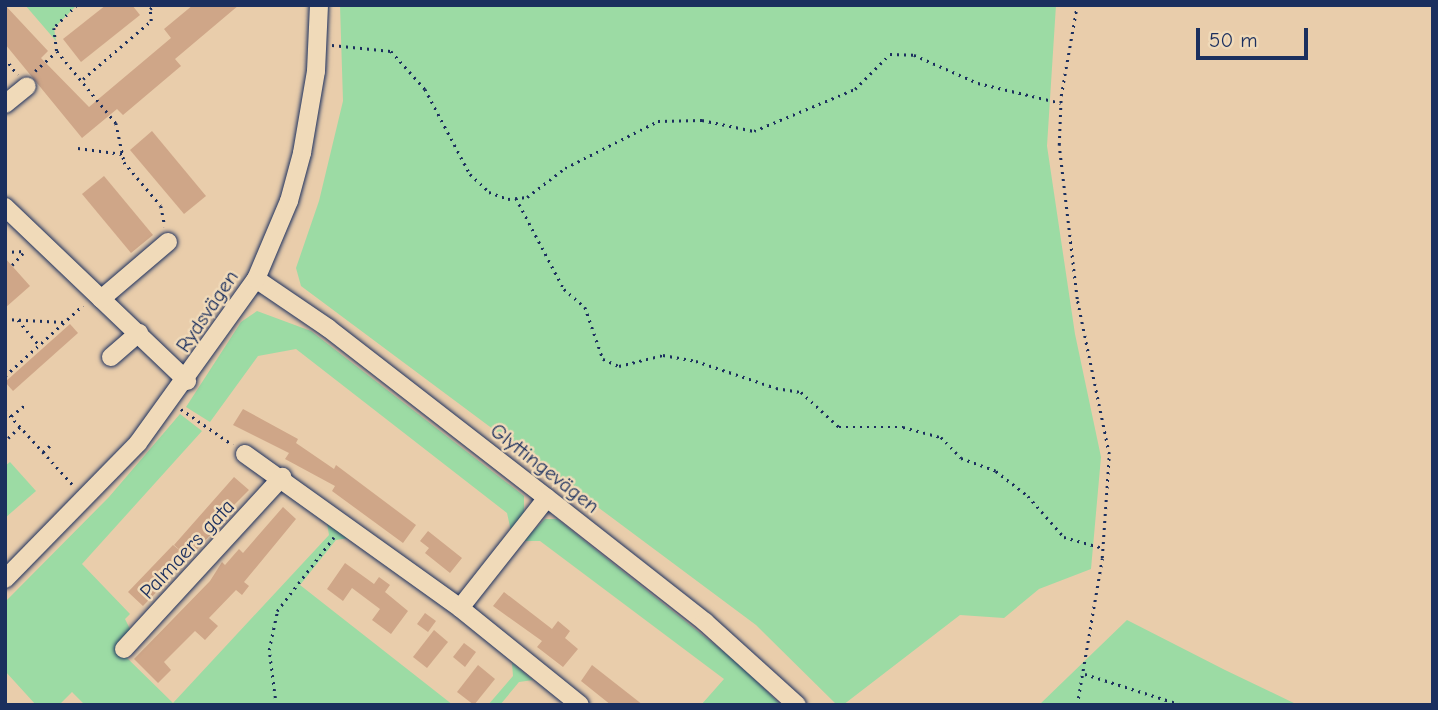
<!DOCTYPE html>
<meta charset="utf-8">
<style>
body{margin:0}
#map{position:relative;width:1438px;height:710px;overflow:hidden;background:#e9cdab;font-family:"Comic Neue",sans-serif}
div>[style]{position:absolute}
[style*='--x']{left:calc(var(--x)*1px);top:calc(var(--y)*1px);width:calc(var(--w)*1px);rotate:calc(var(--a)*1deg)}
.green>*{inset:0;background:#9cdba4}
.building>*{inset:0;background:#cfa688}
.path>*{height:2.5px;margin-top:-1.25px;transform-origin:0;background:repeating-linear-gradient(90deg,#1b2f5e 0 2px,transparent 0 7px)}
.roads{filter:drop-shadow(0 0 2px #1b2f5e) drop-shadow(0 0 2px #1b2f5e)}
.minor>*{height:18px;margin:-9px;padding:0 9px;transform-origin:9px;border-radius:9px;background:#f0dab9}
span{translate:-50% -50%;white-space:nowrap;text-align:center;line-height:1.15;-webkit-text-stroke:5px #f0dab9;paint-order:stroke}
.street-label{font-size:21px;color:#1b2f5e}
.frame{position:absolute;inset:0;border:7px solid #1b2f5e;pointer-events:none}
.scale{position:absolute;left:1196px;top:28px;width:112px;height:32px;box-sizing:border-box;border:4px solid #1b2f5e;border-top:0;padding-left:9px;font-size:21px;line-height:24px;white-space:nowrap;color:#1b2f5e;-webkit-text-stroke:5px #f0dab9;paint-order:stroke}
</style>
<div id="map">
<div class="green">
<i style="clip-path:polygon(25px 5px,77px 5px,54px 28px,56px 41px)"></i>
<i style="clip-path:polygon(340px 5px,1056px 5px,1047px 146px,1075px 334px,1101px 457px,1091px 569px,1039px 589px,1004px 618px,960px 615px,843px 705px,837px 705px,756px 625px,301px 286px,296px 268px,319px 201px,343px 101px)"></i>
<i style="clip-path:polygon(257px 311px,311px 331px,524px 496px,524px 515px,511px 531px,507px 513px,296px 349px,258px 356px,210px 422px,186px 407px,241px 322px)"></i>
<i style="clip-path:polygon(180px 414px,202px 431px,82px 564px,130px 614px,125px 619px,132px 633px,125px 656px,173px 703px,329px 535px,327px 523px,349px 538px,336px 540px,300px 585px,453px 705px,85px 705px,72px 692px,59px 705px,36px 705px,5px 671px,5px 602px,109px 497px)"></i>
<i style="clip-path:polygon(10px 462px,36px 491px,5px 518px,5px 466px)"></i>
<i style="clip-path:polygon(545px 519px,557px 519px,739px 664px,781px 705px,701px 705px,724px 679px,540px 541px,523px 541px)"></i>
<i style="clip-path:polygon(1127px 620px,1225px 670px,1298px 705px,1039px 705px)"></i>
<i style="clip-path:polygon(512px 663px,533px 680px,519px 682px,500px 705px,488px 705px,513px 676px)"></i>
</div>
<div class="building">
<i style="clip-path:polygon(5px 5px,48px 51px,41px 58px,89px 107px,171px 38px,164px 29px,193px 5px,239px 5px,175px 59px,181px 66px,123px 115px,117px 109px,82px 138px,5px 44px)"></i>
<i style="clip-path:polygon(106px 5px,132px 5px,140px 15px,81px 62px,63px 39px)"></i>
<i style="clip-path:polygon(152px 131px,206px 196px,184px 214px,130px 150px)"></i>
<i style="clip-path:polygon(104px 176px,153px 235px,131px 253px,82px 194px)"></i>
<i style="clip-path:polygon(5px 258px,30px 286px,5px 308px)"></i>
<i style="clip-path:polygon(70px 324px,78px 333px,13px 391px,5px 382px)"></i>
<i style="clip-path:polygon(243px 409px,298px 439px,296px 443px,334px 469px,336px 465px,416px 525px,403px 543px,332px 491px,335px 486px,285px 459px,289px 453px,233px 425px)"></i>
<i style="clip-path:polygon(234px 477px,249px 490px,209px 530px,212px 533px,189px 558px,174px 545px)"></i>
<i style="clip-path:polygon(283px 507px,296px 519px,244px 582px,249px 586px,242px 595px,236px 590px,209px 618px,218px 626px,205px 640px,195px 631px,164px 662px,171px 670px,158px 683px,134px 659px,210px 581px,222px 562px,225px 565px,239px 549px,243px 553px)"></i>
<i style="clip-path:polygon(428px 531px,462px 558px,450px 573px,425px 553px,429px 548px,420px 541px)"></i>
<i style="clip-path:polygon(173px 545px,182px 552px,162px 574px,168px 580px,143px 606px,128px 592px)"></i>
<i style="clip-path:polygon(345px 563px,374px 584px,379px 577px,390px 585px,385px 592px,408px 611px,391px 634px,372px 620px,380px 609px,352px 588px,343px 601px,327px 589px)"></i>
<i style="clip-path:polygon(504px 592px,552px 629px,558px 621px,570px 631px,565px 638px,578px 649px,563px 667px,537px 647px,542px 641px,493px 606px)"></i>
<i style="clip-path:polygon(425px 613px,436px 621px,428px 632px,417px 624px)"></i>
<i style="clip-path:polygon(434px 630px,448px 642px,427px 668px,413px 657px)"></i>
<i style="clip-path:polygon(464px 643px,476px 652px,465px 667px,453px 657px)"></i>
<i style="clip-path:polygon(478px 665px,495px 679px,474px 705px,457px 692px)"></i>
<i style="clip-path:polygon(592px 665px,643px 705px,611px 705px,581px 681px)"></i>
</div>
<div class="path">
<i style="--x:77;--y:5;--w:33;--a:135"></i>
<i style="--x:54;--y:28;--w:23;--a:83"></i>
<i style="--x:57;--y:51;--w:93;--a:50.7"></i>
<i style="--x:116;--y:123;--w:40;--a:78"></i>
<i style="--x:124;--y:162;--w:57;--a:49.9"></i>
<i style="--x:161;--y:206;--w:21;--a:79"></i>
<i style="--x:332;--y:45;--w:59;--a:5.8"></i>
<i style="--x:391;--y:51;--w:51;--a:48.2"></i>
<i style="--x:425;--y:89;--w:96;--a:62.1"></i>
<i style="--x:470;--y:174;--w:26;--a:43"></i>
<i style="--x:489;--y:192;--w:20;--a:20"></i>
<i style="--x:508;--y:199;--w:19;--a:-6"></i>
<i style="--x:527;--y:197;--w:48;--a:-37.3"></i>
<i style="--x:565;--y:168;--w:104;--a:-26.8"></i>
<i style="--x:658;--y:121;--w:44;--a:-1.3"></i>
<i style="--x:702;--y:120;--w:53;--a:11.9"></i>
<i style="--x:754;--y:131;--w:109;--a:-22.6"></i>
<i style="--x:855;--y:89;--w:49;--a:-45"></i>
<i style="--x:890;--y:54;--w:24;--a:2"></i>
<i style="--x:914;--y:55;--w:70;--a:23.6"></i>
<i style="--x:978;--y:83;--w:85;--a:13.5"></i>
<i style="--x:5;--y:58;--w:21;--a:53"></i>
<i style="--x:35;--y:71;--w:28;--a:-42"></i>
<i style="--x:83;--y:79;--w:89;--a:-40.5"></i>
<i style="--x:151;--y:21;--w:12;--a:-95"></i>
<i style="--x:150;--y:9;--w:6;--a:-39"></i>
<i style="--x:78;--y:148;--w:45;--a:7.6"></i>
<i style="--x:516;--y:198;--w:103;--a:62.2"></i>
<i style="--x:564;--y:289;--w:28;--a:41"></i>
<i style="--x:585;--y:307;--w:55;--a:70.9"></i>
<i style="--x:603;--y:359;--w:17;--a:24"></i>
<i style="--x:619;--y:366;--w:45;--a:-14"></i>
<i style="--x:663;--y:355;--w:34;--a:10"></i>
<i style="--x:696;--y:361;--w:84;--a:18.6"></i>
<i style="--x:776;--y:388;--w:25;--a:9"></i>
<i style="--x:801;--y:392;--w:52;--a:42.6"></i>
<i style="--x:839;--y:427;--w:64;--a:0"></i>
<i style="--x:903;--y:427;--w:39;--a:15"></i>
<i style="--x:941;--y:437;--w:29;--a:46"></i>
<i style="--x:961;--y:458;--w:37;--a:20"></i>
<i style="--x:996;--y:471;--w:41;--a:38"></i>
<i style="--x:1028;--y:496;--w:55;--a:48.7"></i>
<i style="--x:1064;--y:537;--w:41;--a:15.8"></i>
<i style="--x:5;--y:252;--w:20;--a:-3"></i>
<i style="--x:12;--y:265;--w:16;--a:-47"></i>
<i style="--x:5;--y:319;--w:59;--a:2.9"></i>
<i style="--x:18;--y:320;--w:31;--a:50"></i>
<i style="--x:5;--y:376;--w:105;--a:-42.3"></i>
<i style="--x:181;--y:409;--w:63;--a:34.7"></i>
<i style="--x:5;--y:410;--w:101;--a:47.8"></i>
<i style="--x:11;--y:416;--w:18;--a:-38"></i>
<i style="--x:8;--y:438;--w:16;--a:-43"></i>
<i style="--x:43;--y:452;--w:13;--a:-42"></i>
<i style="--x:1085;--y:674;--w:102;--a:17.7"></i>
<i style="--x:276;--y:705;--w:55;--a:-97.3"></i>
<i style="--x:269;--y:650;--w:40;--a:-78"></i>
<i style="--x:277;--y:611;--w:93;--a:-52.4"></i>
<i style="--x:1077;--y:705;--w:149;--a:-80.3"></i>
<i style="--x:1102;--y:558;--w:104;--a:-86.1"></i>
<i style="--x:1109;--y:454;--w:158;--a:-101.7"></i>
<i style="--x:1077;--y:299;--w:155;--a:-96.7"></i>
<i style="--x:1059;--y:145;--w:49;--a:-87.7"></i>
<i style="--x:1061;--y:96;--w:92;--a:-80"></i>
</div>
<div class="roads">
<div class="minor">
<i style="--x:5;--y:104;--w:28;--a:-39"></i>
<i style="--x:5;--y:207;--w:252;--a:43.7"></i>
<i style="--x:256;--y:279;--w:87;--a:34.2"></i>
<i style="--x:328;--y:328;--w:277;--a:37.8"></i>
<i style="--x:547;--y:498;--w:201;--a:38.1"></i>
<i style="--x:705;--y:622;--w:124;--a:42.1"></i>
<i style="--x:101;--y:299;--w:88;--a:-40.4"></i>
<i style="--x:111;--y:357;--w:37;--a:-41"></i>
<i style="--x:245;--y:454;--w:264;--a:35.6"></i>
<i style="--x:460;--y:608;--w:154;--a:38.9"></i>
<i style="--x:5;--y:579;--w:190;--a:-45.6"></i>
<i style="--x:138;--y:443;--w:202;--a:-54.3"></i>
<i style="--x:256;--y:279;--w:85;--a:-67.1"></i>
<i style="--x:289;--y:201;--w:50;--a:-74.8"></i>
<i style="--x:302;--y:153;--w:83;--a:-80.3"></i>
<i style="--x:316;--y:71;--w:66;--a:-87.4"></i>
<i style="--x:460;--y:608;--w:140;--a:-51.7"></i>
<i style="--x:124;--y:649;--w:234;--a:-47.4"></i>
</div>
</div>
<div class="street-label">
<span style="left:207px;top:311px;rotate:-56deg">Rydsvägen</span>
<span style="left:545px;top:468px;rotate:38deg">Glyttingevägen</span>
<span style="left:187px;top:549px;rotate:-47deg">Palmaers gata</span>
</div>
<div class="frame"></div>
<div class="scale">50 m</div>
</div>
